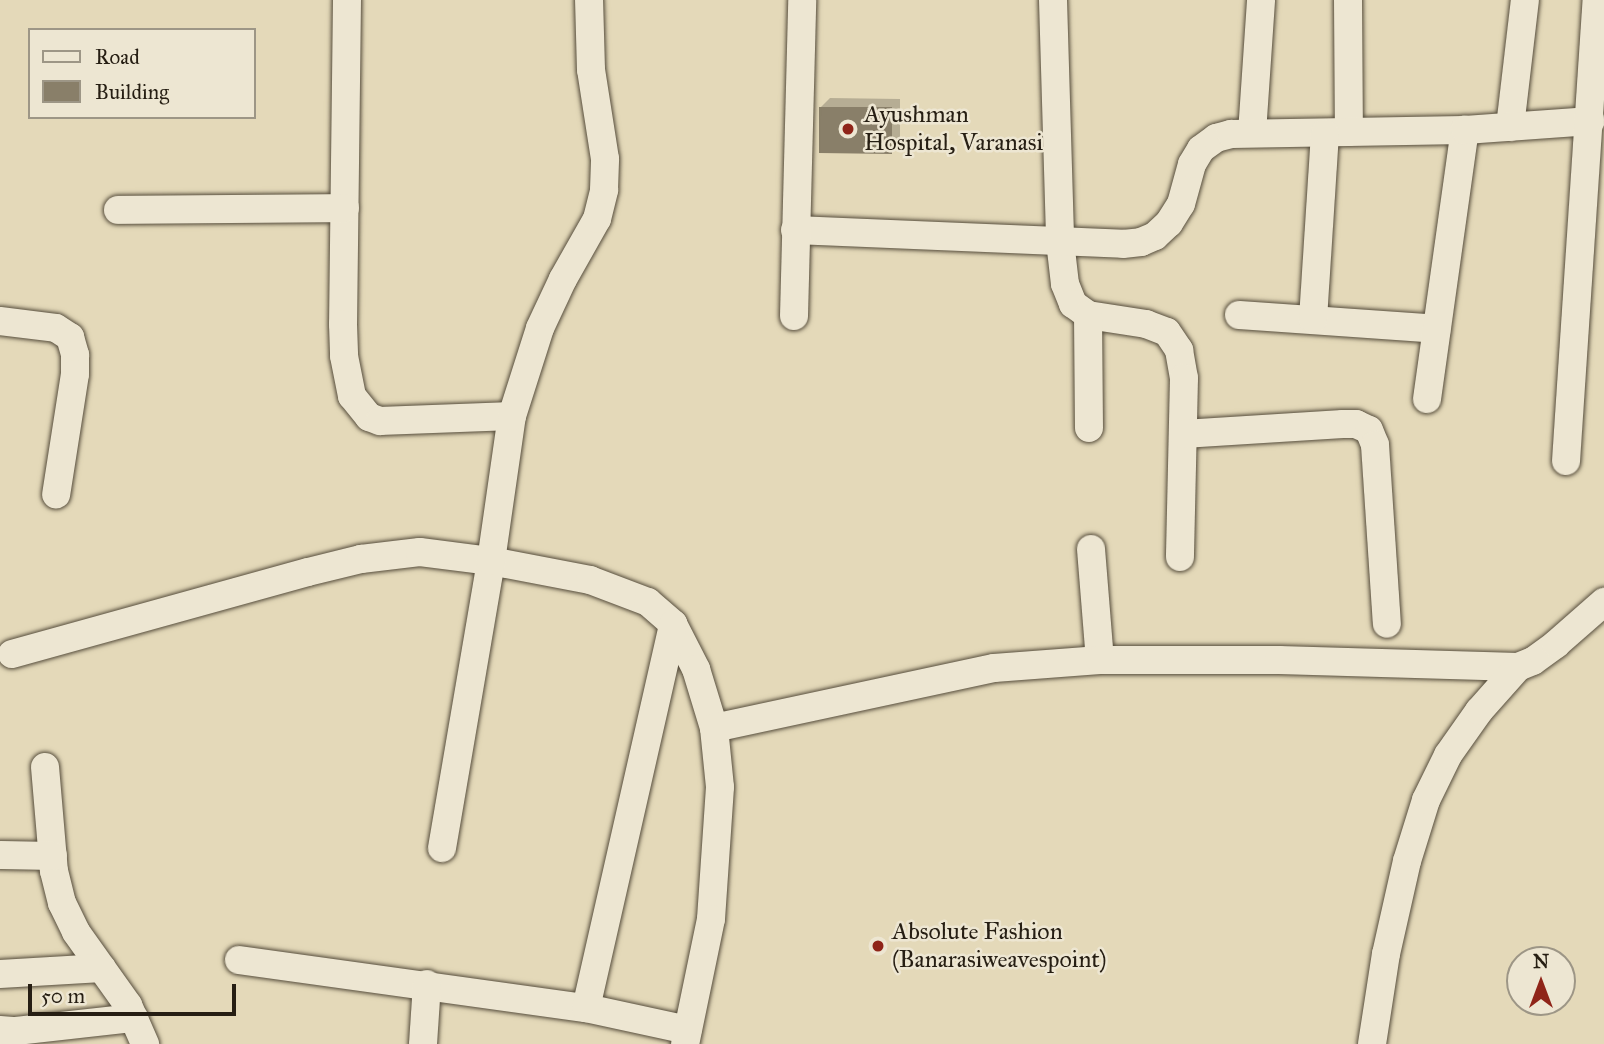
<!DOCTYPE html>
<style>
body{margin:0}
#map{position:relative;width:1604px;height:1044px;overflow:hidden;background:#e4d9b9;font-family:"IM FELL Great Primer",serif}
div>[style]{position:absolute}
[style*='--x']{left:calc(var(--x)*1px);top:calc(var(--y)*1px);width:calc(var(--w)*1px);rotate:calc(var(--a)*1deg)}
.shadow>*{inset:0;background:#0003}
.building>*{inset:0;background:#897f69}
.roads{filter:drop-shadow(0 0 2px #564d3c) drop-shadow(0 0 2px #564d3c)}
.street>*{height:28px;margin:-14px;padding:0 14px;transform-origin:14px;border-radius:14px;background:#ede6d2}
.dots>*{width:19px;height:19px;translate:-50% -50%;box-sizing:border-box;border:4px solid #ede6d2;border-radius:50%}
span{translate:-50% -50%;white-space:nowrap;text-align:center;line-height:1.15;-webkit-text-stroke:5px #ede6d2;paint-order:stroke}
.poi-label{font-size:24px;color:#261e13}
.left{translate:0 -50%;text-align:left}
.legend{position:absolute;left:28px;top:28px;width:228px;height:91px;box-sizing:border-box;background:#ede6d2;border:2px solid #9d9686;margin:0;padding:9px 12px;list-style:none;font-size:21px;color:#261e13}
.legend li{display:flex;align-items:center;gap:14px;height:35px}
.legend b{width:35px;border:2px solid #9d9686}
.north{position:absolute;left:1506px;top:946px;width:70px;height:70px;box-sizing:border-box;background:#ede6d2;border:2px solid #9d9686;border-radius:50%;rotate:0deg;font-size:19px;font-weight:700;line-height:28px;text-align:center;color:#261e13}
.north::after{content:'';display:block;margin:auto;width:24px;height:32px;background:#8f2418;clip-path:polygon(50% 0,100% 100%,50% 72%,0 100%)}
.scale{position:absolute;left:28px;top:984px;width:208px;height:32px;box-sizing:border-box;border:4px solid #261e13;border-top:0;padding-left:9px;font-size:21px;line-height:24px;white-space:nowrap;color:#261e13;-webkit-text-stroke:5px #ede6d2;paint-order:stroke}
</style>
<div id="map">
<div class="shadow">
<i style="clip-path:polygon(830px 98px,900px 99px,900px 143px,891px 152px,821px 107px)"></i>
</div>
<div class="building">
<i style="clip-path:polygon(819px 107px,892px 107px,892px 154px,819px 153px)"></i>
</div>
<div class="roads">
<div class="street">
<i style="--x:347;--y:0;--w:324;--a:90.7"></i>
<i style="--x:343;--y:324;--w:32;--a:88"></i>
<i style="--x:344;--y:356;--w:41;--a:78.7"></i>
<i style="--x:352;--y:396;--w:27;--a:51"></i>
<i style="--x:369;--y:417;--w:12;--a:20"></i>
<i style="--x:380;--y:421;--w:132;--a:-2.2"></i>
<i style="--x:1053;--y:0;--w:241;--a:88.3"></i>
<i style="--x:1060;--y:241;--w:43;--a:83.4"></i>
<i style="--x:1065;--y:284;--w:22;--a:68"></i>
<i style="--x:1073;--y:304;--w:19;--a:36"></i>
<i style="--x:1088;--y:315;--w:59;--a:8.8"></i>
<i style="--x:1146;--y:324;--w:22;--a:21"></i>
<i style="--x:1167;--y:332;--w:22;--a:56"></i>
<i style="--x:1179;--y:350;--w:28;--a:80"></i>
<i style="--x:1184;--y:378;--w:179;--a:91.3"></i>
<i style="--x:1348;--y:0;--w:132;--a:89.6"></i>
<i style="--x:1510;--y:127;--w:128;--a:-83.3"></i>
<i style="--x:1252;--y:133;--w:133;--a:-86.1"></i>
<i style="--x:118;--y:210;--w:227;--a:-0.5"></i>
<i style="--x:795;--y:230;--w:328;--a:2.4"></i>
<i style="--x:1123;--y:244;--w:18;--a:-6"></i>
<i style="--x:1141;--y:242;--w:15;--a:-23"></i>
<i style="--x:1155;--y:236;--w:19;--a:-43"></i>
<i style="--x:1169;--y:223;--w:22;--a:-58"></i>
<i style="--x:1181;--y:204;--w:41;--a:-74.6"></i>
<i style="--x:1192;--y:164;--w:17;--a:-59"></i>
<i style="--x:1201;--y:149;--w:19;--a:-36"></i>
<i style="--x:1216;--y:138;--w:16;--a:-15"></i>
<i style="--x:1231;--y:134;--w:234;--a:-1"></i>
<i style="--x:1088;--y:315;--w:113;--a:89.5"></i>
<i style="--x:1239;--y:315;--w:198;--a:4"></i>
<i style="--x:794;--y:316;--w:316;--a:-88.5"></i>
<i style="--x:1313;--y:319;--w:186;--a:-86.3"></i>
<i style="--x:0;--y:321;--w:56;--a:7.1"></i>
<i style="--x:56;--y:328;--w:17;--a:33"></i>
<i style="--x:70;--y:337;--w:19;--a:74"></i>
<i style="--x:75;--y:355;--w:19;--a:90"></i>
<i style="--x:75;--y:374;--w:122;--a:98.9"></i>
<i style="--x:1427;--y:399;--w:272;--a:-82"></i>
<i style="--x:1465;--y:130;--w:126;--a:-4.1"></i>
<i style="--x:1183;--y:434;--w:160;--a:-3.6"></i>
<i style="--x:1343;--y:424;--w:13;--a:0"></i>
<i style="--x:1356;--y:424;--w:14;--a:25"></i>
<i style="--x:1369;--y:430;--w:16;--a:68"></i>
<i style="--x:1375;--y:445;--w:179;--a:86.2"></i>
<i style="--x:1566;--y:461;--w:462;--a:-86.2"></i>
<i style="--x:1091;--y:549;--w:111;--a:85.4"></i>
<i style="--x:12;--y:654;--w:307;--a:-15.5"></i>
<i style="--x:308;--y:572;--w:55;--a:-13.8"></i>
<i style="--x:361;--y:559;--w:59;--a:-6.8"></i>
<i style="--x:420;--y:552;--w:72;--a:7.2"></i>
<i style="--x:491;--y:561;--w:101;--a:10.9"></i>
<i style="--x:590;--y:580;--w:62;--a:20.8"></i>
<i style="--x:648;--y:602;--w:33;--a:41"></i>
<i style="--x:673;--y:624;--w:51;--a:62.9"></i>
<i style="--x:696;--y:669;--w:62;--a:73"></i>
<i style="--x:714;--y:728;--w:59;--a:84.2"></i>
<i style="--x:720;--y:787;--w:132;--a:93.9"></i>
<i style="--x:711;--y:919;--w:128;--a:101.7"></i>
<i style="--x:714;--y:728;--w:286;--a:-12.1"></i>
<i style="--x:994;--y:668;--w:106;--a:-4.3"></i>
<i style="--x:1100;--y:660;--w:179;--a:0"></i>
<i style="--x:1279;--y:660;--w:239;--a:1.7"></i>
<i style="--x:1518;--y:667;--w:16;--a:-22"></i>
<i style="--x:1533;--y:661;--w:29;--a:-36"></i>
<i style="--x:1556;--y:644;--w:64;--a:-41.2"></i>
<i style="--x:45;--y:767;--w:104;--a:85.1"></i>
<i style="--x:54;--y:871;--w:33;--a:76"></i>
<i style="--x:62;--y:903;--w:32;--a:64"></i>
<i style="--x:76;--y:932;--w:90;--a:54.5"></i>
<i style="--x:128;--y:1005;--w:43;--a:66.4"></i>
<i style="--x:442;--y:848;--w:291;--a:-80.3"></i>
<i style="--x:491;--y:561;--w:147;--a:-81.8"></i>
<i style="--x:512;--y:416;--w:92;--a:-72.3"></i>
<i style="--x:540;--y:328;--w:54;--a:-64.9"></i>
<i style="--x:563;--y:279;--w:69;--a:-60.5"></i>
<i style="--x:597;--y:219;--w:30;--a:-76"></i>
<i style="--x:604;--y:190;--w:31;--a:-88"></i>
<i style="--x:605;--y:159;--w:90;--a:-98.9"></i>
<i style="--x:591;--y:70;--w:70;--a:-91.6"></i>
<i style="--x:0;--y:855;--w:53;--a:1.1"></i>
<i style="--x:239;--y:960;--w:350;--a:7.9"></i>
<i style="--x:586;--y:1008;--w:104;--a:12.2"></i>
<i style="--x:0;--y:974;--w:102;--a:-3.4"></i>
<i style="--x:586;--y:1008;--w:394;--a:-77.2"></i>
<i style="--x:0;--y:1030;--w:16;--a:4"></i>
<i style="--x:16;--y:1031;--w:119;--a:-6.3"></i>
<i style="--x:423;--y:1044;--w:60;--a:-86.2"></i>
<i style="--x:1372;--y:1044;--w:91;--a:-81.2"></i>
<i style="--x:1386;--y:954;--w:95;--a:-77.3"></i>
<i style="--x:1407;--y:861;--w:64;--a:-72.7"></i>
<i style="--x:1426;--y:800;--w:50;--a:-63.9"></i>
<i style="--x:1448;--y:755;--w:54;--a:-54.8"></i>
<i style="--x:1479;--y:711;--w:59;--a:-48.4"></i>
</div>
</div>
<div class="dots">
<i style="left:848px;top:129px;background:#8f2418"></i>
<i style="left:878px;top:946px;background:#8f2418"></i>
</div>
<div class="poi-label">
<span class="left" style="left:864px;top:129px">Ayushman<br>Hospital, Varanasi</span>
<span class="left" style="left:892px;top:946px">Absolute Fashion<br>(Banarasiweavespoint)</span>
</div>
<ul class="legend">
<li><b style="height:9px;background:#ede6d2"></b>Road</li>
<li><b style="height:19px;background:#897f69"></b>Building</li>
</ul>
<div class="north">N</div>
<div class="scale">50 m</div>
</div>
